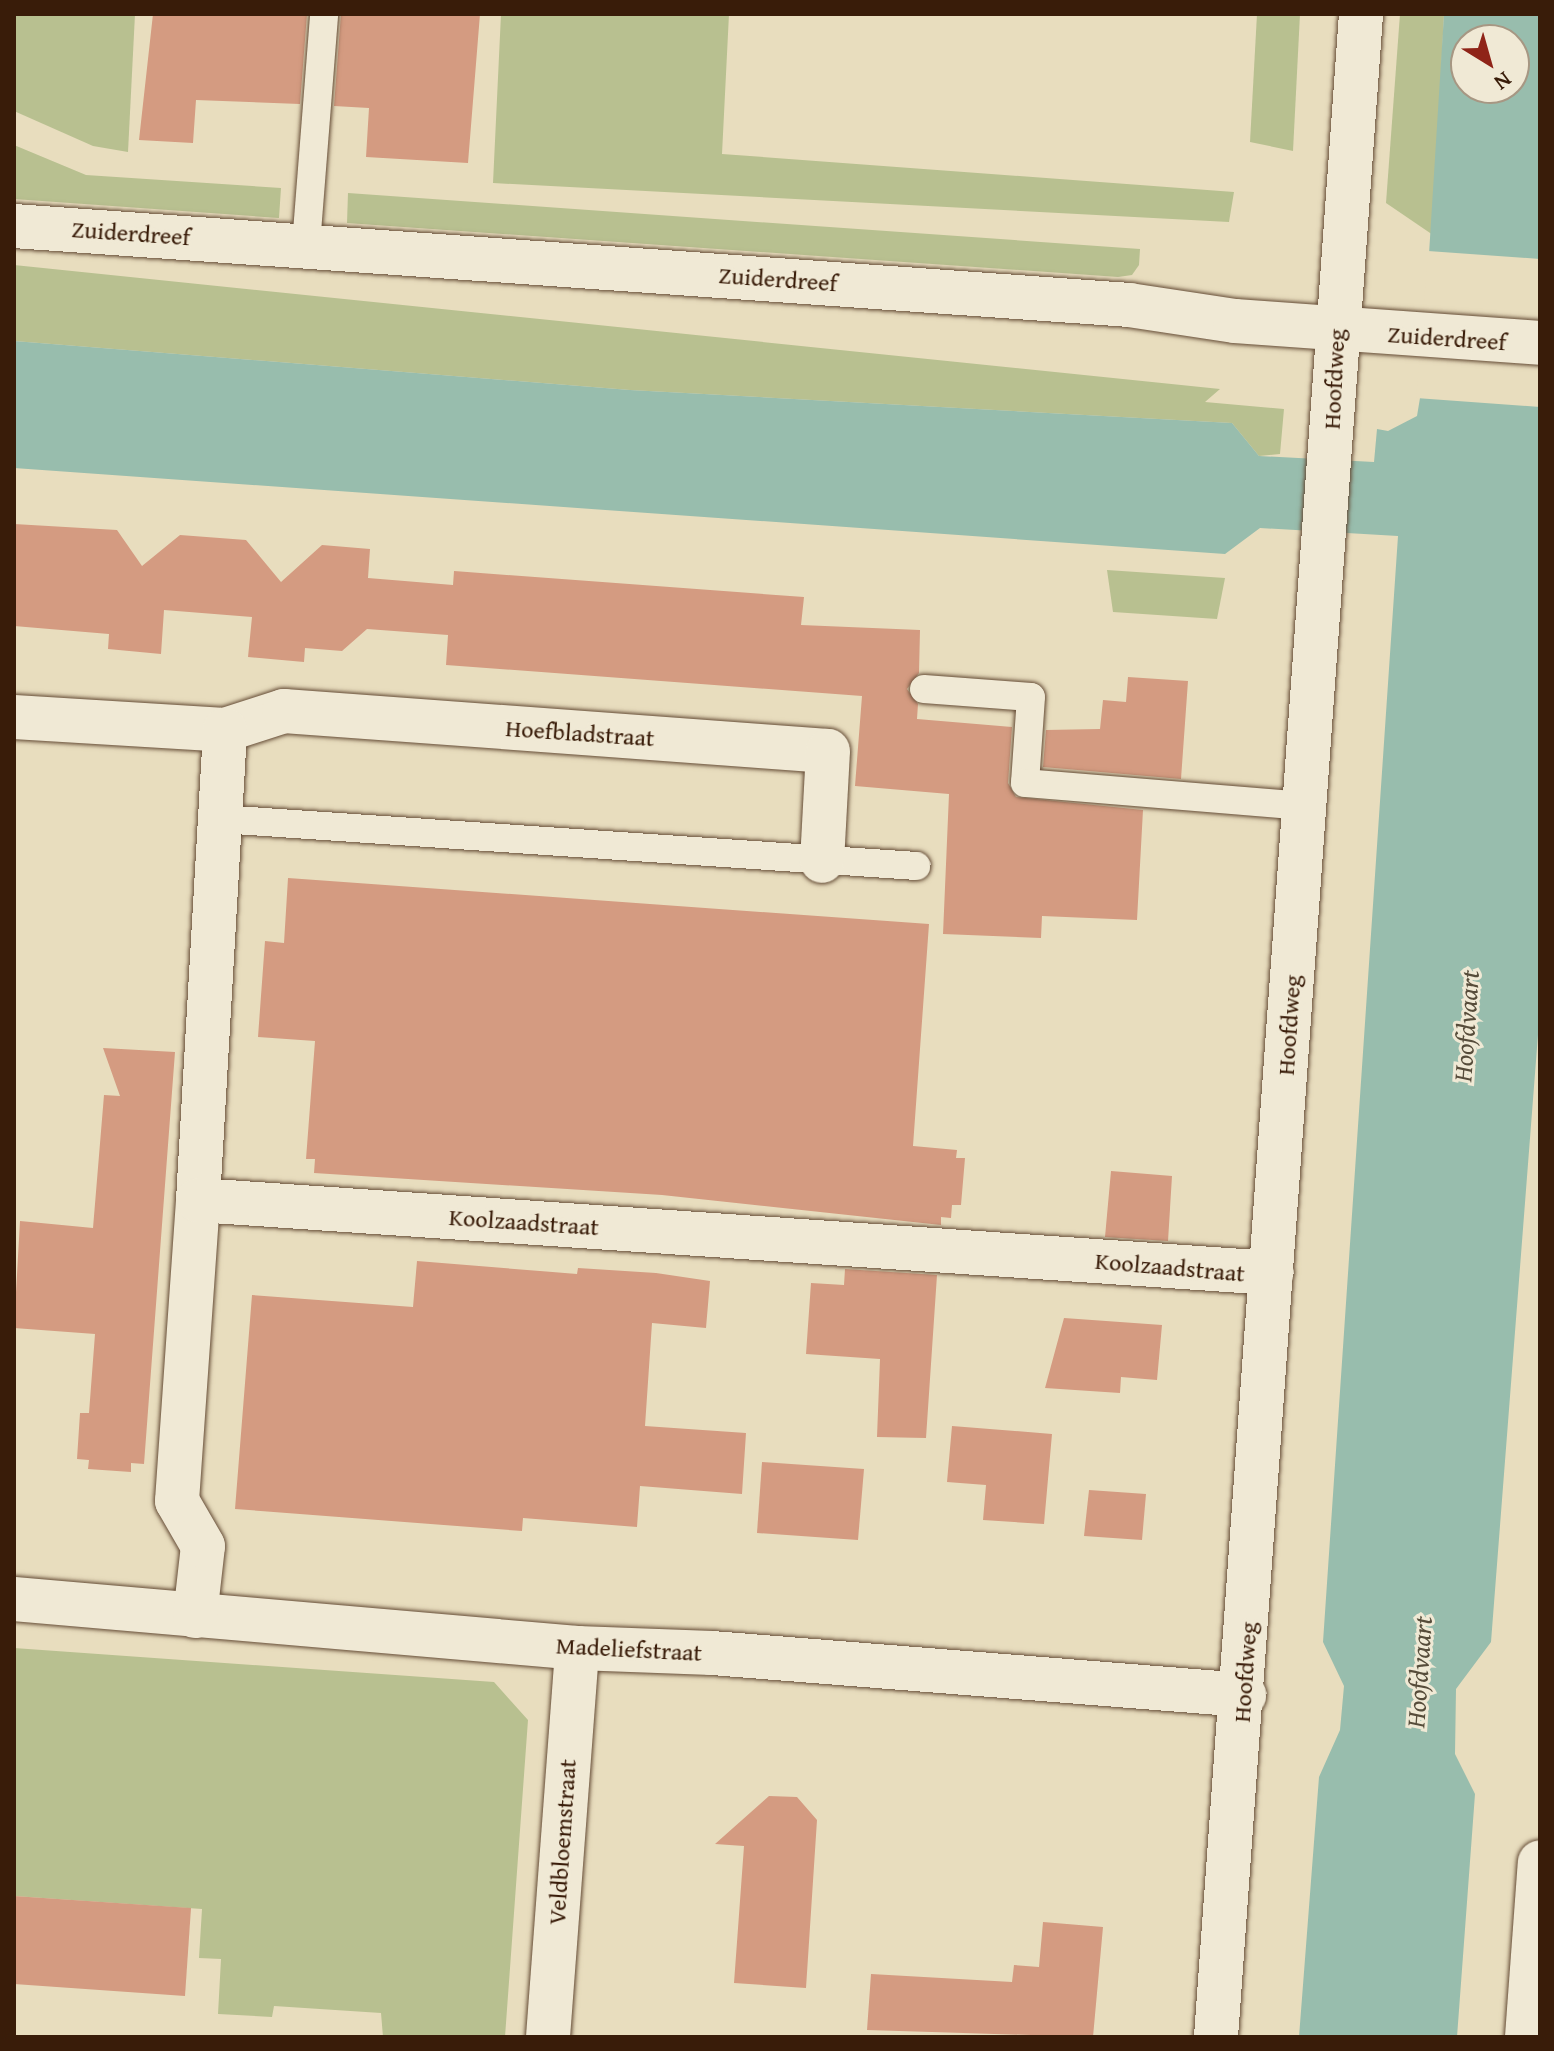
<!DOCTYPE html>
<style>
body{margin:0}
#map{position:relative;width:1554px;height:2051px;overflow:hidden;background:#e8ddbe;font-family:"Gentium Book Plus",serif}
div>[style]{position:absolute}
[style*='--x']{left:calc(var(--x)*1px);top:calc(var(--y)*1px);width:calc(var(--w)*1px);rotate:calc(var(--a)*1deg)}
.green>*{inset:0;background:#b8c090}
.water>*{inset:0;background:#98bdad}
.pier>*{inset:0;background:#e8ddbe}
.building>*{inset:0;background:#d49b81}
.roads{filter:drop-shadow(0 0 2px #654c36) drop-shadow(0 0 2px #654c36)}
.service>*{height:28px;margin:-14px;padding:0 14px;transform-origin:14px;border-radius:14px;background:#f0e9d5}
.minor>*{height:44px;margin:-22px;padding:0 22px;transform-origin:22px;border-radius:22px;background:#f0e9d5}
.tertiary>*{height:44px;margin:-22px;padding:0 22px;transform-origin:22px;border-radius:22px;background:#f0e9d5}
span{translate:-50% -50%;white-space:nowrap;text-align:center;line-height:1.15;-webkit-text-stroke:6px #f0e9d5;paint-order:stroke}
.street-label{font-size:24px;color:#391c09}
.water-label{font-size:26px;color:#564c3a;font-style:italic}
.frame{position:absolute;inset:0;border:16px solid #391c09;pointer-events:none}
.north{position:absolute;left:1450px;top:24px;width:80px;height:80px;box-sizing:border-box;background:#f0e9d5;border:2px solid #a79783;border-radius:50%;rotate:143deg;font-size:22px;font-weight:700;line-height:32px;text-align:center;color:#391c09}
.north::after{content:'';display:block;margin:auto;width:28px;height:36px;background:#8f2418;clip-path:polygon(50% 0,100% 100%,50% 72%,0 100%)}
</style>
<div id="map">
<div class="green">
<i style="clip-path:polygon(14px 14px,135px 14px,128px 152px,93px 146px,14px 111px)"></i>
<i style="clip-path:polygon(501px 14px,729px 14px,722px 154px,1234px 192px,1229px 222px,493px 183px)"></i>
<i style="clip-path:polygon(1257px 14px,1300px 14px,1293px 151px,1250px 142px)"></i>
<i style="clip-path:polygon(1400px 14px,1444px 14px,1433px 235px,1386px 203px)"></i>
<i style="clip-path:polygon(14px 145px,86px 175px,281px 188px,279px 218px,14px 199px)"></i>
<i style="clip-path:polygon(348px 193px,1140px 249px,1139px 265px,1132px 275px,1118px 277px,347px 223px)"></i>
<i style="clip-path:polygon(14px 265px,1220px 389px,1205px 402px,1284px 409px,1280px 454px,1259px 456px,1232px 423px,630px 390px,14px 341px)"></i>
<i style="clip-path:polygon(1107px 570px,1225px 578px,1217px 619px,1113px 612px)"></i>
<i style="clip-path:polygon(14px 1648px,494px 1682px,528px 1720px,505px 2037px,383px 2037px,381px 2013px,274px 2006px,272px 2017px,218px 2014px,221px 1959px,199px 1958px,202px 1909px,14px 1896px)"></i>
</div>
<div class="water">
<i style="clip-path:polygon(evenodd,1444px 14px,1540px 14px,1540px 1009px,1491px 1642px,1456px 1689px,1455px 1754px,1475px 1794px,1457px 2037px,1299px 2037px,1319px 1777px,1340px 1730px,1344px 1686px,1323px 1642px,1398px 536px,1260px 528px,1225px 554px,14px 468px,14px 341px,630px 390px,1232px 423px,1259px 456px,1374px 462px,1377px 429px,1388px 431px,1417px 416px,1420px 398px,1444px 14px,1466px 40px,1514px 40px,1514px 88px,1466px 88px,1466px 40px)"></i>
</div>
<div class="pier">
<i style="clip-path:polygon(1428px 251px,1540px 259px,1540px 407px,1416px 398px)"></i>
</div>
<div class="building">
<i style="clip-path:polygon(153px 14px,307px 14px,300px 104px,196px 100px,193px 143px,139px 140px)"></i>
<i style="clip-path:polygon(341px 14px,480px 14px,468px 163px,366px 157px,369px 108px,334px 106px)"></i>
<i style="clip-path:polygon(14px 524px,117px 530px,142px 566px,180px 535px,246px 540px,281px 582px,322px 545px,370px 549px,368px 578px,453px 585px,454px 571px,804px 597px,801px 625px,920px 630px,919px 673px,907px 689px,918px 704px,917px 719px,1012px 727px,1008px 783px,1016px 797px,1143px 810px,1137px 920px,1042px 916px,1041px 938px,943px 934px,949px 794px,855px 786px,862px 696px,446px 665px,448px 635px,367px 629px,342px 651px,305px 648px,304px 662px,248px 657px,252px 617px,164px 610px,161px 654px,108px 649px,109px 634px,14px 626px)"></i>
<i style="clip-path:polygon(1128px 677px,1188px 681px,1181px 779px,1043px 767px,1046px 730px,1100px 729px,1103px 700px,1126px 702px)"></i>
<i style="clip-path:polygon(288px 878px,929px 924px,913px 1146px,957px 1150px,956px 1158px,965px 1158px,961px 1205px,952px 1205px,951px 1218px,941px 1217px,941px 1225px,662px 1195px,314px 1173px,315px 1159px,306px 1159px,315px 1041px,258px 1037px,265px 941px,284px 943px)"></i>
<i style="clip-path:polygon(103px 1048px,175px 1052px,144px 1464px,131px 1463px,131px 1472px,88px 1469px,89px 1460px,77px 1459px,80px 1413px,89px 1413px,95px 1334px,14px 1328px,20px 1221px,93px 1228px,104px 1095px,120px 1096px)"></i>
<i style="clip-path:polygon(1111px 1171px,1172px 1176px,1168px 1241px,1105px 1237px)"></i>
<i style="clip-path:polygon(417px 1261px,577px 1274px,578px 1268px,656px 1273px,710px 1281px,706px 1328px,652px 1323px,645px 1426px,746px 1433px,742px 1494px,640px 1486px,637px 1527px,523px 1518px,522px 1531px,235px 1509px,252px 1295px,413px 1307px)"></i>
<i style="clip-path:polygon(845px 1269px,937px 1275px,926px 1438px,877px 1437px,880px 1359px,806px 1354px,811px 1283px,844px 1285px)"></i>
<i style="clip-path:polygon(1064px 1318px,1162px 1325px,1157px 1380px,1121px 1377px,1120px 1393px,1045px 1388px)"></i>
<i style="clip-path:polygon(952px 1426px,1052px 1434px,1044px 1524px,983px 1520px,986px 1485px,947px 1482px)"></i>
<i style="clip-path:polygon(762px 1462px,864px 1469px,858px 1540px,757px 1533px)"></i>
<i style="clip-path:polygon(1089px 1490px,1146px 1494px,1142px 1540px,1084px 1536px)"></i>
<i style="clip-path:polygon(769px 1796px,797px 1797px,817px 1820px,806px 1988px,734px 1983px,744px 1846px,715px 1844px)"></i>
<i style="clip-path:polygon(14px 1896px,191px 1908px,185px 1996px,14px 1984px)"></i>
<i style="clip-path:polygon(1043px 1922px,1103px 1927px,1093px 2037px,867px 2030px,871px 1974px,1012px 1982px,1014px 1965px,1039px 1967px)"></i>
</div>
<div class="roads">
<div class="service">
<i style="--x:306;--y:245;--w:232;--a:-85.5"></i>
<i style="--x:924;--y:689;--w:107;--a:4.3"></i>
<i style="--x:1031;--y:697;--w:86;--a:94"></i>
<i style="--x:1025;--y:783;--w:279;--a:4.7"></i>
<i style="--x:220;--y:819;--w:698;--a:3.86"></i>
</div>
<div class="minor">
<i style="--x:14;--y:717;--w:211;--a:3.5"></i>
<i style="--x:225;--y:730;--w:62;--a:-17.9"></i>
<i style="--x:284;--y:711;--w:545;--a:4.21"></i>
<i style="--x:828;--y:751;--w:110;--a:93.1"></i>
<i style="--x:198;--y:1200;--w:471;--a:-86.7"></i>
<i style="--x:14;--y:1599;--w:565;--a:4.97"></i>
<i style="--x:577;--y:1648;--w:135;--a:2.1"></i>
<i style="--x:712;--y:1653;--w:534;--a:4.51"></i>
<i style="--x:195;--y:1616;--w:70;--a:-83.5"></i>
<i style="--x:203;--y:1546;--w:52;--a:-120"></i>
<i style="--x:177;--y:1501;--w:302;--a:-86"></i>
<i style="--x:198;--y:1200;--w:1076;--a:3.89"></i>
<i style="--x:548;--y:2037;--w:390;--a:-85.7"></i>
<i style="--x:1527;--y:2037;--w:175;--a:-85.8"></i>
</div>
<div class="tertiary">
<i style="--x:14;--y:226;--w:1118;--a:4.05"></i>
<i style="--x:1129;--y:305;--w:107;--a:8.6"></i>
<i style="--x:1235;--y:321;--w:306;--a:4.1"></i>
<i style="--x:1216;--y:2037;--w:2028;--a:-85.9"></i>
</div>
</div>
<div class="street-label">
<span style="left:131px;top:233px;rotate:4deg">Zuiderdreef</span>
<span style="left:778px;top:279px;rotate:4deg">Zuiderdreef</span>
<span style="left:1447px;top:338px;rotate:4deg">Zuiderdreef</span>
<span style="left:1334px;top:379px;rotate:-87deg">Hoofdweg</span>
<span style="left:580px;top:733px;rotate:4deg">Hoefbladstraat</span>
<span style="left:1289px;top:1025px;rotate:-86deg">Hoofdweg</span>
<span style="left:524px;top:1222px;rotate:4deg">Koolzaadstraat</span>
<span style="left:1170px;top:1267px;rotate:5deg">Koolzaadstraat</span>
<span style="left:629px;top:1649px;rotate:3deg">Madeliefstraat</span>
<span style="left:1245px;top:1672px;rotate:-86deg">Hoofdweg</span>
<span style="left:562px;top:1842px;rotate:-86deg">Veldbloemstraat</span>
</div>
<div class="water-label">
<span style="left:1466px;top:1026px;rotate:-86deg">Hoofdvaart</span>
<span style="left:1419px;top:1672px;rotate:-86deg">Hoofdvaart</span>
</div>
<div class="frame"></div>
<div class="north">N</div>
</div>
